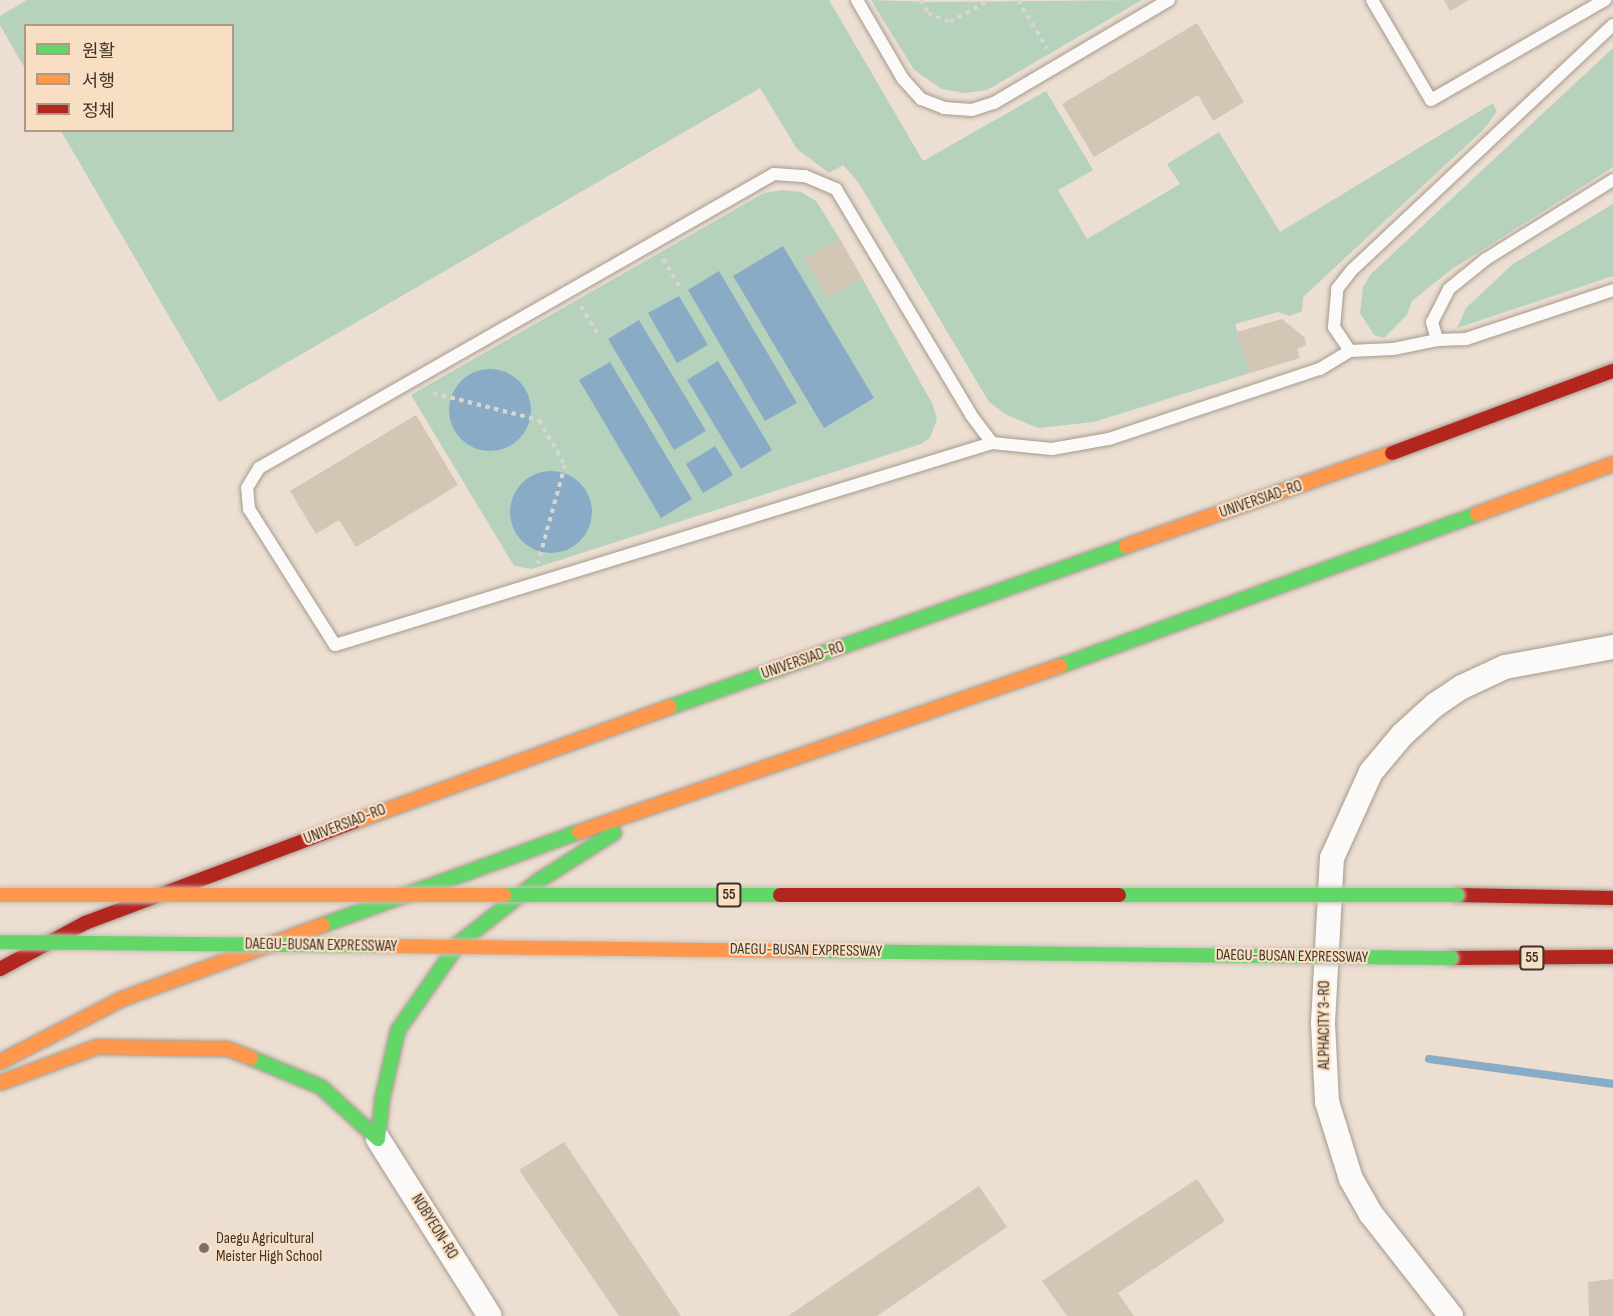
<!DOCTYPE html>
<meta charset="utf-8">
<style>
body{margin:0}
#map{position:relative;width:1613px;height:1316px;overflow:hidden;background:#ecded0;font-family:"Sofia Sans Condensed","Noto Sans KR",sans-serif}
div>[style]{position:absolute}
[style*='--x']{left:calc(var(--x)*1px);top:calc(var(--y)*1px);width:calc(var(--w)*1px);rotate:calc(var(--a)*1deg)}
.green>*{inset:0;background:#b6d2bc}
.water>*{inset:0;background:#89abc6}
.round{border-radius:50%}
.stream>*{height:8px;margin:-4px;padding:0 4px;transform-origin:4px;border-radius:4px;background:#89abc6}
.building>*{inset:0;background:#d3c6b4}
.path>*{height:4px;margin-top:-2px;transform-origin:0;background:repeating-linear-gradient(90deg,#d9d6d1 0 4.5px,transparent 0 9px)}
.roads{filter:drop-shadow(0 0 2px #a49a8f) drop-shadow(0 0 2px #a49a8f)}
.lane>*{height:12px;margin:-6px;padding:0 6px;transform-origin:6px;border-radius:6px;background:#fcfaf8}
.street>*{height:24px;margin:-12px;padding:0 12px;transform-origin:12px;border-radius:12px;background:#fcfaf8}
.fast>*{height:14px;margin:-7px;padding:0 7px;transform-origin:7px;border-radius:7px;background:#63d668}
.slow>*{height:14px;margin:-7px;padding:0 7px;transform-origin:7px;border-radius:7px;background:#ff974d}
.jam>*{height:14px;margin:-7px;padding:0 7px;transform-origin:7px;border-radius:7px;background:#b3261e}
.bridges{filter:drop-shadow(0 0 2px #c6bfb8) drop-shadow(0 0 2px #c6bfb8)}
.fast-bridge>*{height:14px;margin:-7px;padding:0 7px;transform-origin:7px;border-radius:7px;background:#63d668}
.slow-bridge>*{height:14px;margin:-7px;padding:0 7px;transform-origin:7px;border-radius:7px;background:#ff974d}
.jam-bridge>*{height:14px;margin:-7px;padding:0 7px;transform-origin:7px;border-radius:7px;background:#b3261e}
.dots>*{width:16px;height:16px;translate:-50% -50%;box-sizing:border-box;border:3px solid #f8dfc4;border-radius:50%}
span{translate:-50% -50%;white-space:nowrap;text-align:center;line-height:1.15;-webkit-text-stroke:4.5px #f8dfc4;paint-order:stroke}
.shield-label span{padding:2px 4px;background:#f8dfc4;border:2px solid;border-radius:4px;-webkit-text-stroke-width:0}
.shield-label{font-size:15px;color:#3e342a;font-weight:700}
.street-label{font-size:16px;color:#3e342a}
.poi-label{font-size:16px;color:#3e342a}
.left{translate:0 -50%;text-align:left}
.legend{position:absolute;left:24px;top:24px;width:210px;height:108px;box-sizing:border-box;background:#f8dfc4;border:2px solid #ae9b86;margin:0;padding:8px 10px;list-style:none;font-size:18px;color:#3e342a}
.legend li{display:flex;align-items:center;gap:12px;height:30px}
.legend b{width:30px;border:2px solid #ae9b86}
</style>
<div id="map">
<div class="green">
<i style="clip-path:polygon(27px 0,829px 0,923px 161px,1046px 91px,1093px 170px,1058px 190px,1087px 239px,1180px 184px,1167px 164px,1219px 132px,1280px 232px,1493px 103px,1497px 112px,1483px 130px,1303px 297px,1302px 311px,1290px 316px,1278px 312px,1235px 324px,1250px 373px,1094px 422px,1038px 428px,1005px 414px,989px 402px,858px 182px,843px 165px,829px 173px,797px 149px,760px 88px,219px 402px,61px 131px,232px 130px,232px 26px,26px 26px,25px 69px,0 25px,0 16px)"></i>
<i style="clip-path:polygon(871px 0,933px 2px,1142px 0,987px 90px,964px 93px,942px 89px,914px 70px)"></i>
<i style="clip-path:polygon(1613px 48px,1613px 167px,1452px 269px,1412px 301px,1407px 315px,1384px 338px,1374px 335px,1360px 313px,1363px 287px,1371px 274px)"></i>
<i style="clip-path:polygon(782px 190px,801px 192px,816px 201px,840px 239px,806px 258px,828px 297px,862px 278px,933px 405px,937px 419px,930px 438px,921px 444px,532px 569px,514px 566px,411px 395px,764px 193px)"></i>
<i style="clip-path:polygon(1613px 204px,1613px 276px,1457px 328px,1466px 308px,1513px 264px)"></i>
</div>
<div class="water">
<i style="clip-path:polygon(783px 246px,874px 398px,824px 428px,733px 276px)"></i>
<i style="clip-path:polygon(719px 271px,797px 403px,765px 421px,688px 290px)"></i>
<i style="clip-path:polygon(679px 296px,708px 345px,677px 363px,648px 313px)"></i>
<i style="clip-path:polygon(639px 320px,706px 431px,674px 450px,608px 339px)"></i>
<i style="clip-path:polygon(718px 361px,772px 450px,741px 469px,687px 380px)"></i>
<i style="clip-path:polygon(610px 362px,692px 499px,661px 518px,579px 380px)"></i>
<i class="round" style="left:449px;top:369px;width:82px;height:82px"></i>
<i style="clip-path:polygon(715px 446px,733px 475px,703px 493px,686px 464px)"></i>
<i class="round" style="left:510px;top:471px;width:82px;height:82px"></i>
</div>
<div class="stream">
<i style="--x:1429;--y:1059;--w:186;--a:7.7"></i>
</div>
<div class="building">
<i style="clip-path:polygon(1444px 0,1469px 0,1450px 11px)"></i>
<i style="clip-path:polygon(1197px 23px,1244px 102px,1213px 121px,1198px 95px,1094px 157px,1062px 104px)"></i>
<i style="clip-path:polygon(840px 239px,862px 278px,828px 297px,805px 258px)"></i>
<i style="clip-path:polygon(1282px 319px,1305px 338px,1306px 345px,1297px 349px,1300px 358px,1250px 373px,1237px 332px)"></i>
<i style="clip-path:polygon(416px 415px,458px 485px,356px 547px,339px 520px,316px 534px,290px 491px)"></i>
<i style="clip-path:polygon(564px 1142px,681px 1316px,619px 1316px,519px 1170px)"></i>
<i style="clip-path:polygon(1197px 1179px,1225px 1221px,1118px 1293px,1134px 1316px,1067px 1316px,1042px 1281px)"></i>
<i style="clip-path:polygon(979px 1186px,1007px 1227px,877px 1316px,788px 1316px)"></i>
<i style="clip-path:polygon(1613px 1279px,1613px 1316px,1589px 1316px,1588px 1282px)"></i>
</div>
<div class="path">
<i style="--x:920;--y:0;--w:15;--a:58"></i>
<i style="--x:928;--y:13;--w:24;--a:22"></i>
<i style="--x:950;--y:22;--w:45;--a:-29.4"></i>
<i style="--x:1018;--y:0;--w:56;--a:58.9"></i>
<i style="--x:663;--y:259;--w:31;--a:59"></i>
<i style="--x:581;--y:306;--w:35;--a:59"></i>
<i style="--x:433;--y:393;--w:109;--a:14.3"></i>
<i style="--x:539;--y:420;--w:52;--a:60"></i>
<i style="--x:565;--y:465;--w:102;--a:105.4"></i>
</div>
<div class="roads">
<div class="lane">
<i style="--x:857;--y:0;--w:91;--a:59.8"></i>
<i style="--x:903;--y:79;--w:27;--a:48"></i>
<i style="--x:921;--y:99;--w:25;--a:21"></i>
<i style="--x:944;--y:108;--w:28;--a:4"></i>
<i style="--x:972;--y:110;--w:23;--a:-18"></i>
<i style="--x:994;--y:103;--w:203;--a:-30.5"></i>
<i style="--x:1372;--y:0;--w:116;--a:59.5"></i>
<i style="--x:1431;--y:100;--w:201;--a:-29.9"></i>
<i style="--x:1613;--y:180;--w:150;--a:148.1"></i>
<i style="--x:1486;--y:259;--w:48;--a:141"></i>
<i style="--x:1449;--y:289;--w:37;--a:117"></i>
<i style="--x:1432;--y:322;--w:19;--a:74"></i>
<i style="--x:1437;--y:340;--w:29;--a:-2"></i>
<i style="--x:1466;--y:339;--w:155;--a:-18.4"></i>
<i style="--x:1437;--y:340;--w:45;--a:168.4"></i>
<i style="--x:1393;--y:349;--w:43;--a:177.3"></i>
<i style="--x:1350;--y:351;--w:29;--a:-124"></i>
<i style="--x:1334;--y:327;--w:38;--a:-85"></i>
<i style="--x:1337;--y:289;--w:24;--a:-52"></i>
<i style="--x:1352;--y:270;--w:358;--a:-43.2"></i>
<i style="--x:992;--y:443;--w:687;--a:162.91"></i>
<i style="--x:335;--y:645;--w:161;--a:-122.3"></i>
<i style="--x:249;--y:509;--w:21;--a:-95"></i>
<i style="--x:247;--y:488;--w:23;--a:-59"></i>
<i style="--x:259;--y:468;--w:593;--a:-29.72"></i>
<i style="--x:774;--y:174;--w:31;--a:4"></i>
<i style="--x:805;--y:176;--w:34;--a:23"></i>
<i style="--x:836;--y:189;--w:263;--a:59.1"></i>
<i style="--x:971;--y:415;--w:35;--a:53"></i>
<i style="--x:992;--y:443;--w:60;--a:5.7"></i>
<i style="--x:1052;--y:449;--w:58;--a:-10"></i>
<i style="--x:1109;--y:439;--w:222;--a:-18.4"></i>
<i style="--x:1320;--y:369;--w:35;--a:-31"></i>
</div>
<div class="street">
<i style="--x:378;--y:1139;--w:209;--a:57.7"></i>
<i style="--x:1451;--y:1316;--w:130;--a:-128.1"></i>
<i style="--x:1371;--y:1214;--w:40;--a:-119.7"></i>
<i style="--x:1351;--y:1179;--w:81;--a:-107.3"></i>
<i style="--x:1327;--y:1102;--w:79;--a:-92.9"></i>
<i style="--x:1323;--y:1023;--w:165;--a:-86.9"></i>
<i style="--x:1332;--y:858;--w:94;--a:-65.6"></i>
<i style="--x:1371;--y:772;--w:48;--a:-50"></i>
<i style="--x:1402;--y:735;--w:45;--a:-42.3"></i>
<i style="--x:1435;--y:705;--w:32;--a:-34"></i>
<i style="--x:1462;--y:687;--w:47;--a:-24.9"></i>
<i style="--x:1505;--y:667;--w:110;--a:-10.5"></i>
</div>
<div class="fast">
<i style="--x:1060;--y:666;--w:444;--a:-20"></i>
<i style="--x:670;--y:707;--w:484;--a:-19.4"></i>
<i style="--x:323;--y:925;--w:272;--a:-20"></i>
<i style="--x:251;--y:1058;--w:76;--a:22.5"></i>
<i style="--x:321;--y:1087;--w:77;--a:42.4"></i>
<i style="--x:378;--y:1139;--w:39;--a:-84"></i>
<i style="--x:382;--y:1100;--w:72;--a:-77.1"></i>
<i style="--x:398;--y:1030;--w:106;--a:-55"></i>
<i style="--x:459;--y:943;--w:100;--a:-38.1"></i>
<i style="--x:538;--y:881;--w:90;--a:-32.3"></i>
</div>
<div class="slow">
<i style="--x:1477;--y:514;--w:145;--a:-20.2"></i>
<i style="--x:1126;--y:546;--w:282;--a:-19.3"></i>
<i style="--x:354;--y:822;--w:336;--a:-20"></i>
<i style="--x:579;--y:832;--w:509;--a:-19.04"></i>
<i style="--x:0;--y:1062;--w:137;--a:-27.3"></i>
<i style="--x:122;--y:999;--w:214;--a:-20.2"></i>
<i style="--x:0;--y:1083;--w:103;--a:-20.4"></i>
<i style="--x:97;--y:1047;--w:131;--a:0.9"></i>
<i style="--x:228;--y:1049;--w:25;--a:21"></i>
</div>
<div class="jam">
<i style="--x:1392;--y:453;--w:236;--a:-20.4"></i>
<i style="--x:1457;--y:895;--w:156;--a:1.1"></i>
<i style="--x:1451;--y:958;--w:162;--a:-0.4"></i>
<i style="--x:0;--y:969;--w:97;--a:-28.4"></i>
<i style="--x:85;--y:923;--w:287;--a:-20.6"></i>
</div>
</div>
<div class="bridges">
<div class="fast-bridge">
<i style="--x:504;--y:895;--w:276;--a:0"></i>
<i style="--x:1119;--y:895;--w:338;--a:0"></i>
<i style="--x:0;--y:942;--w:380;--a:0.6"></i>
<i style="--x:812;--y:951;--w:639;--a:0.63"></i>
</div>
<div class="slow-bridge">
<i style="--x:0;--y:895;--w:504;--a:0"></i>
<i style="--x:380;--y:946;--w:432;--a:0.7"></i>
</div>
<div class="jam-bridge">
<i style="--x:780;--y:895;--w:339;--a:0"></i>
</div>
</div>
<div class="dots">
<i style="left:204px;top:1248px;background:#7b7064"></i>
</div>
<div class="shield-label">
<span style="left:729px;top:895px">55</span>
<span style="left:1532px;top:958px">55</span>
</div>
<div class="street-label">
<span style="left:1261px;top:500px;rotate:-19deg">UNIVERSIAD-RO</span>
<span style="left:803px;top:661px;rotate:-19deg">UNIVERSIAD-RO</span>
<span style="left:345px;top:825px;rotate:-21deg">UNIVERSIAD-RO</span>
<span style="left:321px;top:946px;rotate:1deg">DAEGU-BUSAN EXPRESSWAY</span>
<span style="left:806px;top:951px;rotate:1deg">DAEGU-BUSAN EXPRESSWAY</span>
<span style="left:1292px;top:957px;rotate:1deg">DAEGU-BUSAN EXPRESSWAY</span>
<span style="left:1325px;top:1025px;rotate:-90deg">ALPHACITY 3-RO</span>
<span style="left:434px;top:1227px;rotate:58deg">NOBYEON-RO</span>
</div>
<div class="poi-label">
<span class="left" style="left:216px;top:1248px">Daegu Agricultural<br>Meister High School</span>
</div>
<ul class="legend">
<li><b style="height:8px;background:#63d668"></b>원활</li>
<li><b style="height:8px;background:#ff974d"></b>서행</li>
<li><b style="height:8px;background:#b3261e"></b>정체</li>
</ul>
</div>
